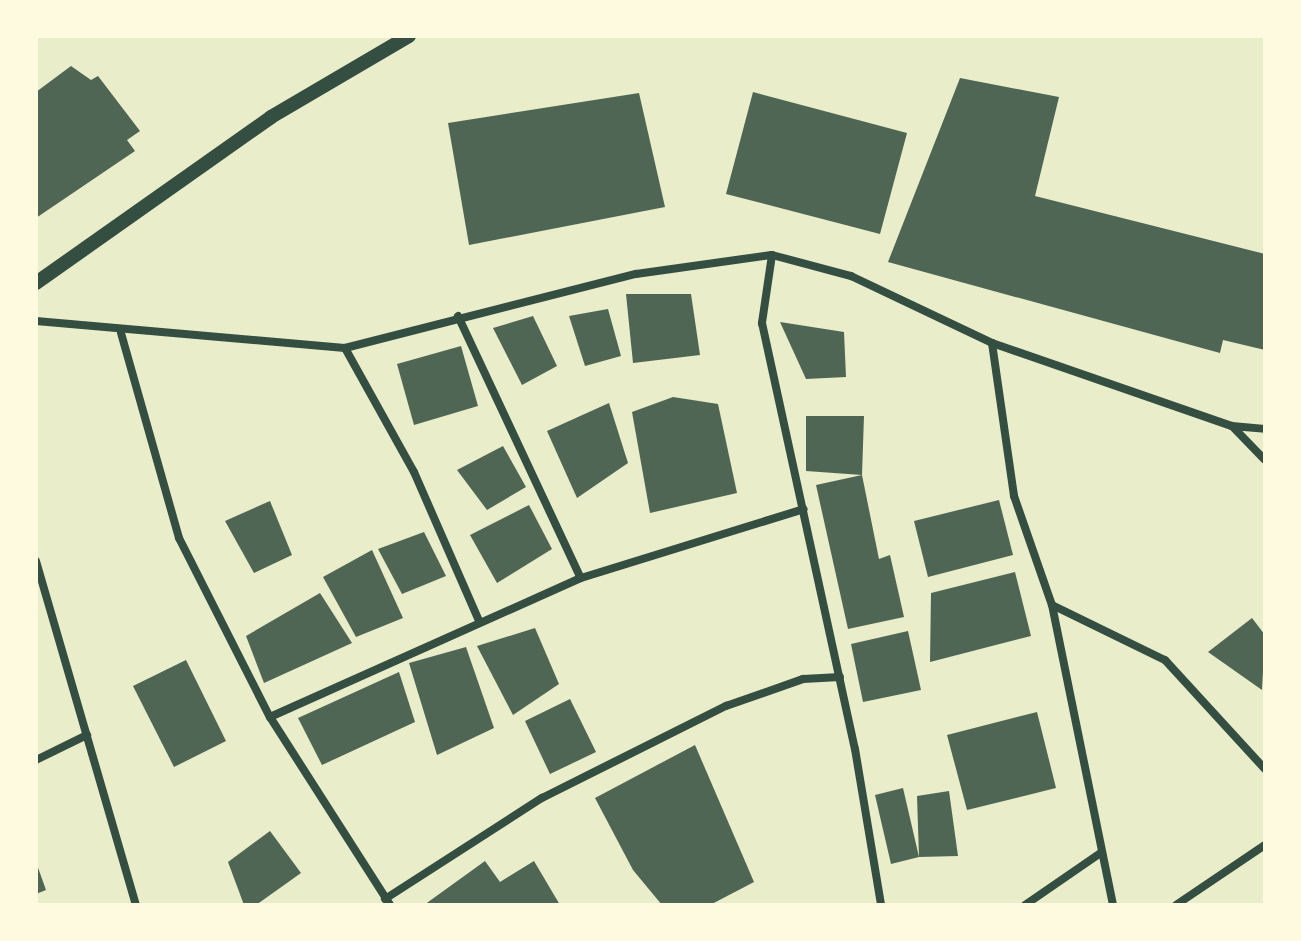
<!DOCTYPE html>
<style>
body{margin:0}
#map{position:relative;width:1301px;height:941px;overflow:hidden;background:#e9edc9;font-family:Barlow,sans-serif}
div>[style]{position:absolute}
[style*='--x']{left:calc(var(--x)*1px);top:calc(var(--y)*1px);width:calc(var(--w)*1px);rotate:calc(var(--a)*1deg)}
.building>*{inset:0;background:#4f6655}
.minor>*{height:8px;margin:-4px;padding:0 4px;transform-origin:4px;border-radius:4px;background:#344e41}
.tertiary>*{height:14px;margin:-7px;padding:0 7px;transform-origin:7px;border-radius:7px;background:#344e41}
span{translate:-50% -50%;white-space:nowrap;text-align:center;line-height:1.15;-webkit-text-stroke:6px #fefae0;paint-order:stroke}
.frame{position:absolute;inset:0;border:38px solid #fefae0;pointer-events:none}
</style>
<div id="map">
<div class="building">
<i style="clip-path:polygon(71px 66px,91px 80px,98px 76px,140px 131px,127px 140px,135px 151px,36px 218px,36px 92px)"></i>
<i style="clip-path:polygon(960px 78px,1059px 97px,1035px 196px,1265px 254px,1265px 350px,1223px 340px,1220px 353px,888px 262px)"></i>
<i style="clip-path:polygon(753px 92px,907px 133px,880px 234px,726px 194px)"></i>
<i style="clip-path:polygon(639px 93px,665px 207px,469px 245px,448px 123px)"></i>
<i style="clip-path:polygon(626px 294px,691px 294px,700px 355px,633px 363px)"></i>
<i style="clip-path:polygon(608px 309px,621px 356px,585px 366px,569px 316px)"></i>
<i style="clip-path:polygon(533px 316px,557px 366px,522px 385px,493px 328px)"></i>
<i style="clip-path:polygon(780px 322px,844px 332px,846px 377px,806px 379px)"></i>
<i style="clip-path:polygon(461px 346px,478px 406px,414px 425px,397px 364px)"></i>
<i style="clip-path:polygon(673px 397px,718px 404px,737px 493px,650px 513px,632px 412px)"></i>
<i style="clip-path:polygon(609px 403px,628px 463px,577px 498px,547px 431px)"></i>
<i style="clip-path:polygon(806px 416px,864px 416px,862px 475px,879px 559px,890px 555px,904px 617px,848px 629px,816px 485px,862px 475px,806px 471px)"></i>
<i style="clip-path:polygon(503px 446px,526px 487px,487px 510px,457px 470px)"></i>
<i style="clip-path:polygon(999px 500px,1013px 555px,928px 577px,914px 521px)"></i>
<i style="clip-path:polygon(270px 501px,292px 555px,254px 573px,225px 521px)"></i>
<i style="clip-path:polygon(529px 505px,552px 549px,497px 583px,470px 535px)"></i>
<i style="clip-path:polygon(424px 532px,446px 576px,402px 594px,378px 549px)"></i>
<i style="clip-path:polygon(372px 550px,403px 618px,356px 637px,323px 577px)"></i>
<i style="clip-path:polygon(1015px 572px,1031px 636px,930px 662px,931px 593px)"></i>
<i style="clip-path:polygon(320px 593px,352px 643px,264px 683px,246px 636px)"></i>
<i style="clip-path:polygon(1252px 618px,1265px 635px,1262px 690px,1208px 652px)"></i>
<i style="clip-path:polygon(535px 628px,559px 684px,513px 715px,477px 646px)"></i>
<i style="clip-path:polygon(908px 631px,921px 690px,863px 702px,851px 644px)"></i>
<i style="clip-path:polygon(466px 647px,494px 728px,437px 755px,409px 663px)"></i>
<i style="clip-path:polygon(186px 660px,226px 741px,174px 767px,133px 686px)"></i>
<i style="clip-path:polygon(399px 672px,415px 722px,322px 765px,298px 718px)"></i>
<i style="clip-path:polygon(570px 699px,596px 752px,550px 774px,525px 721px)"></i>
<i style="clip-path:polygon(1037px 712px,1056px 788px,967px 810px,947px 735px)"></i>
<i style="clip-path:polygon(695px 745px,754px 882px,710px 905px,662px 905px,633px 870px,595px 798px)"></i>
<i style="clip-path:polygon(903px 788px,919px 857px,891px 864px,875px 795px)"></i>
<i style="clip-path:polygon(949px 791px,958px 856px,919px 857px,917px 796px)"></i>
<i style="clip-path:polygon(270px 831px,301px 873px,256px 905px,244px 905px,228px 862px)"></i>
<i style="clip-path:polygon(485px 861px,500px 882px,534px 861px,560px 905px,424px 905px)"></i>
<i style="clip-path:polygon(36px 862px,46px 890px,36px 894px)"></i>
</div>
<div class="minor">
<i style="--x:772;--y:255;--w:69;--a:98.4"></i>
<i style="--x:762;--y:323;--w:436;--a:77.7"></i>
<i style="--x:855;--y:749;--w:158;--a:80.5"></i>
<i style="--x:458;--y:316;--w:289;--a:64.9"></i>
<i style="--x:36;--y:321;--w:310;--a:5"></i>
<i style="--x:345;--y:348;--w:300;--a:-14.3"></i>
<i style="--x:636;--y:274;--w:137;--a:-8"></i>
<i style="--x:772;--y:255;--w:82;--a:14.9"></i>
<i style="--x:851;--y:276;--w:156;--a:25.4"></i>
<i style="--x:992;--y:343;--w:254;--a:19.1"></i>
<i style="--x:1232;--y:426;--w:33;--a:5"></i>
<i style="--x:121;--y:333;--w:213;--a:74.2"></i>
<i style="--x:179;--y:538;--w:201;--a:63.1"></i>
<i style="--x:270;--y:717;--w:223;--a:57.4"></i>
<i style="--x:992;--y:343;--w:155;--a:81.8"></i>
<i style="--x:1014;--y:496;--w:115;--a:70.8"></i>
<i style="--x:1052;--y:605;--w:126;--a:26"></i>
<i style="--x:1165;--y:660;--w:148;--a:47.5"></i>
<i style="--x:345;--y:348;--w:142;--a:60.9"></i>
<i style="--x:414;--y:472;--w:163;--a:66.4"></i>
<i style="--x:1232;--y:426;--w:47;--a:45.9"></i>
<i style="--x:36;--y:561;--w:358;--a:73.8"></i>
<i style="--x:1052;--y:605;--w:306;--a:78.5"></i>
<i style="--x:270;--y:717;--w:341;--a:-24.1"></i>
<i style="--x:581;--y:578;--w:233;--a:-17.2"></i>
<i style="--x:36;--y:760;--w:57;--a:-26.1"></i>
<i style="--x:385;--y:899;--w:187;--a:-32.8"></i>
<i style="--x:542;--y:798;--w:206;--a:-26.6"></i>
<i style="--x:726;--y:706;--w:82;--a:-19.3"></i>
<i style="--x:803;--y:679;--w:37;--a:-3"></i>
<i style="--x:1025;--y:905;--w:93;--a:-34.5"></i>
<i style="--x:1176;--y:905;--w:107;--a:-34"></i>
</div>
<div class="tertiary">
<i style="--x:36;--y:283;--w:288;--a:-35.2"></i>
<i style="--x:271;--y:117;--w:160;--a:-30.4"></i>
</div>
<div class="frame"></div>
</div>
